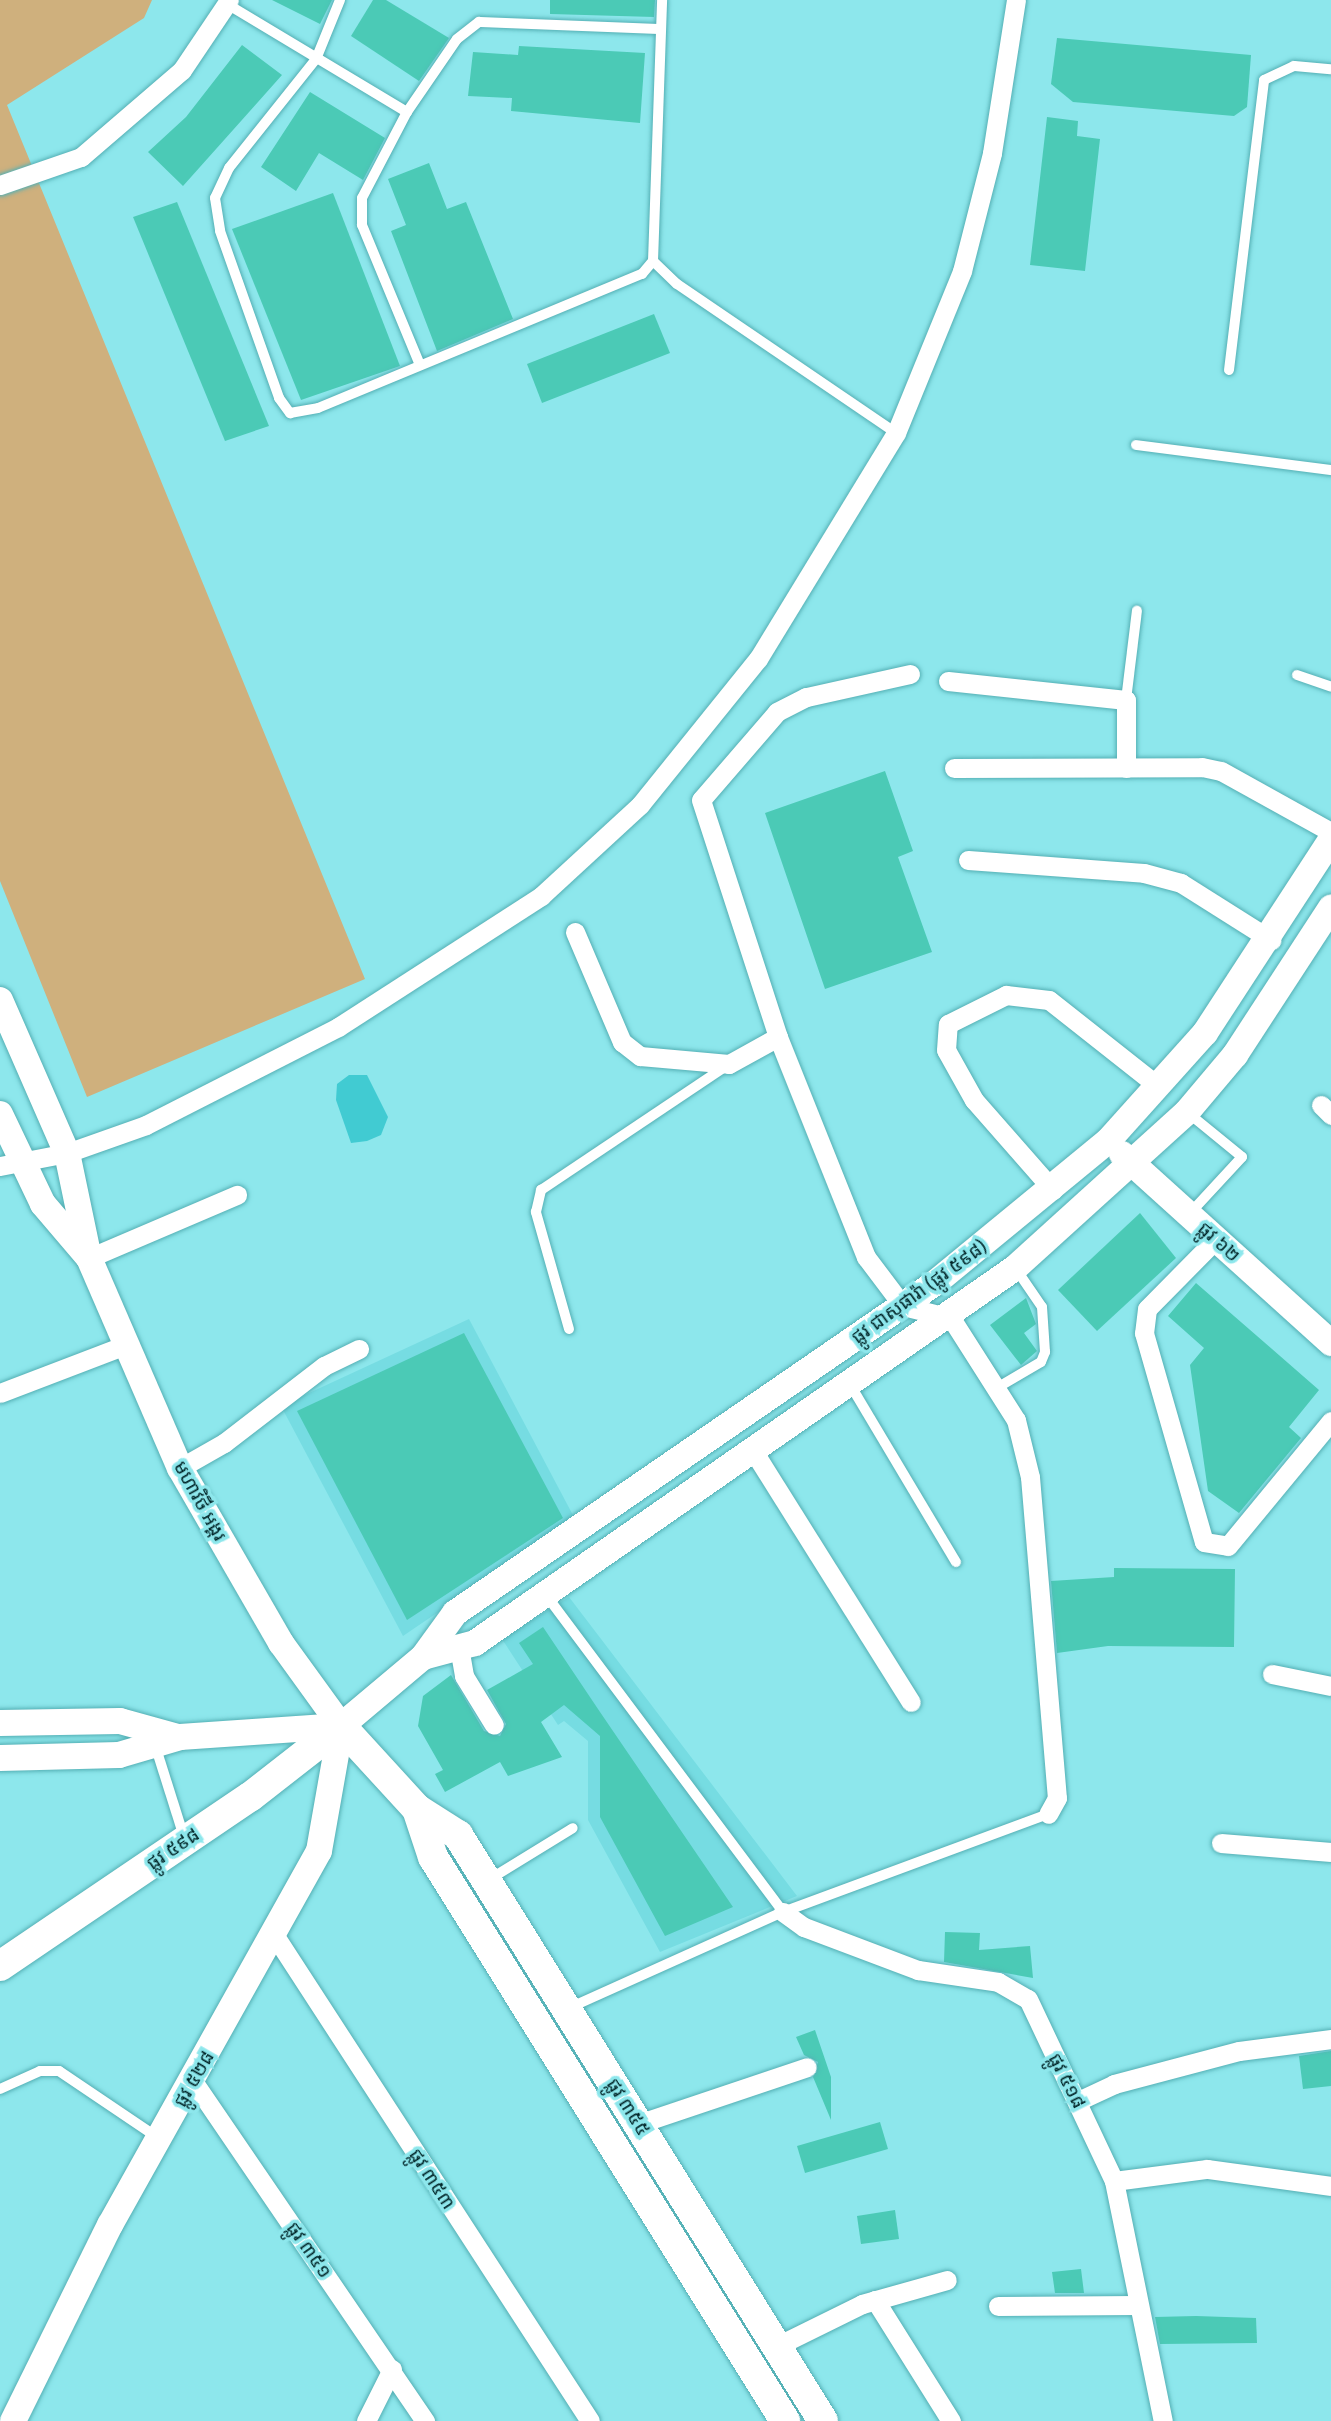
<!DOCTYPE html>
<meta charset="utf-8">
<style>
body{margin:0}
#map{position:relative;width:1331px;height:2421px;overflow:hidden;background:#8de7ec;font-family:"Fira Sans Condensed","Noto Sans Khmer",sans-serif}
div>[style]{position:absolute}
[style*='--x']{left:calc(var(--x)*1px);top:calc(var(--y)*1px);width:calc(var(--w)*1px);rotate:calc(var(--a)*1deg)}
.built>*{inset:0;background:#76dce2}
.green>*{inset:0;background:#cfb07d}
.water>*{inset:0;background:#41cbd2}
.building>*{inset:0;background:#4bcab6}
.roads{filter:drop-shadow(0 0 2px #54afb4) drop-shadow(0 0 2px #54afb4)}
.lane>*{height:10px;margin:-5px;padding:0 5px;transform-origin:5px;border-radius:5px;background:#fff}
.street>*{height:19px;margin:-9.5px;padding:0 9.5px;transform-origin:9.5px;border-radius:9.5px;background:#fff}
.secondary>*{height:26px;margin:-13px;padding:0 13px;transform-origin:13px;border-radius:13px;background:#fff}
.primary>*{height:30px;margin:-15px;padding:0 15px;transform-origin:15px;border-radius:15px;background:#fff}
span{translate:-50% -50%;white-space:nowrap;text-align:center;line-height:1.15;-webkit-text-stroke:7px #8de7ec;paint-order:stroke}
.street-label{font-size:19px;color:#002427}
</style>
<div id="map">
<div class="built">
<i style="clip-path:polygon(469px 1319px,575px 1519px,403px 1636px,281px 1406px)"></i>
<i style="clip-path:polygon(569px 1597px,797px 1896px,660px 1952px,588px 1820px,588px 1741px,564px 1721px,558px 1725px,502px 1639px)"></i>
</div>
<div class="green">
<i style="clip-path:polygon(0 0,152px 0,144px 18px,7px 105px,365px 979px,87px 1097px,0 881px)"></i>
</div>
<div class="water">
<i style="clip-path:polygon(349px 1075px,367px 1075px,388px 1117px,381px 1135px,367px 1141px,351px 1143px,336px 1100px,337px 1084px)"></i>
</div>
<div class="building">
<i style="clip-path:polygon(272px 0,332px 0,320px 24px)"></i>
<i style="clip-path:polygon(373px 0,386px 0,449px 38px,419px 81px,351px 36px)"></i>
<i style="clip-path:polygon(550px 0,655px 0,654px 17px,550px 14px)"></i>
<i style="clip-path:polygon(1057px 38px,1251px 55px,1247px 107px,1234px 116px,1073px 102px,1051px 84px)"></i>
<i style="clip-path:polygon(242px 45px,282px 75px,183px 186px,148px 152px,186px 117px)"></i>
<i style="clip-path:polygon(519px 46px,645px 53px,640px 123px,511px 111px,512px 98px,468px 96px,473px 52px,518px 55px)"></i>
<i style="clip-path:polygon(310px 92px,385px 138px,363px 180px,319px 153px,296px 191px,261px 167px)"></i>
<i style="clip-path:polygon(1047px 117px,1078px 121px,1077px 136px,1100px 139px,1085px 271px,1030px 265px)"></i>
<i style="clip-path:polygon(429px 163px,447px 209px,466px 202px,513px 319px,437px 351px,391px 231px,406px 225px,388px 179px)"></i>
<i style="clip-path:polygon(333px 193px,400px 366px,301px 400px,232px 229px)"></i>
<i style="clip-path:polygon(177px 202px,269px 426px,225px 441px,133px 217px)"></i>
<i style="clip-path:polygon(654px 314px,670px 353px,542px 403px,527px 364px)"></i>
<i style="clip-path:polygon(885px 771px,913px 851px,898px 857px,932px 952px,825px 989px,765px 813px)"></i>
<i style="clip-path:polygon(1140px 1213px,1176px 1258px,1097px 1331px,1058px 1290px)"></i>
<i style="clip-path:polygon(1196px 1283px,1319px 1390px,1289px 1427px,1301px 1438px,1239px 1513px,1208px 1491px,1190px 1365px,1204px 1348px,1168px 1316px)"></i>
<i style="clip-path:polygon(1026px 1298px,1036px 1324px,1024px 1333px,1037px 1351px,1021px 1365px,990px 1325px)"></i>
<i style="clip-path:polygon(464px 1333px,563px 1518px,407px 1620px,297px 1411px)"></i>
<i style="clip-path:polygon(1114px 1568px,1235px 1569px,1234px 1647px,1108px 1646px,1057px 1653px,1051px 1581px,1114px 1577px)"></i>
<i style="clip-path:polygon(543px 1627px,600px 1712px,733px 1907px,665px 1936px,600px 1817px,600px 1736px,564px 1705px,541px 1722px,562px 1757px,508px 1776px,500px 1762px,445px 1792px,435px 1774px,443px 1770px,418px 1726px,423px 1696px,451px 1675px,484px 1731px,500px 1736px,506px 1724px,487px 1690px,533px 1664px,519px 1643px)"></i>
<i style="clip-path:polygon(945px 1932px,980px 1933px,979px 1950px,1030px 1946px,1033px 1978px,944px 1962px)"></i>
<i style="clip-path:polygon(815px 2030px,831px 2077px,831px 2120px,813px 2077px,818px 2062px,804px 2055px,796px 2037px)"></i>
<i style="clip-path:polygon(1331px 2051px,1331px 2086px,1303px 2089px,1299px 2056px)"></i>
<i style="clip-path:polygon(880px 2122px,888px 2149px,805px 2173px,797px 2146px)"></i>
<i style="clip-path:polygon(895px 2210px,899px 2239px,861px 2244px,857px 2216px)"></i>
<i style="clip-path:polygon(1081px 2269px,1084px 2293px,1055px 2293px,1052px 2272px)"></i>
<i style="clip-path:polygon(1196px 2316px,1256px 2318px,1257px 2343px,1160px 2344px,1155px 2317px)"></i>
</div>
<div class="roads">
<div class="lane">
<i style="--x:340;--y:0;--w:64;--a:112.1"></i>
<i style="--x:316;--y:59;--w:139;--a:128.6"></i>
<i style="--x:229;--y:168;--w:33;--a:115"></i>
<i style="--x:215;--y:198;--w:33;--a:81"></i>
<i style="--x:220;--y:231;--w:177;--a:70.5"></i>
<i style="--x:279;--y:398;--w:19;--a:54"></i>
<i style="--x:290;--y:413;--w:28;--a:-10"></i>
<i style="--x:318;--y:408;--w:351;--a:-22.5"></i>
<i style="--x:642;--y:274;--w:17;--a:-50"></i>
<i style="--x:653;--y:261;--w:261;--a:-88"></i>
<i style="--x:227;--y:4;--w:210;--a:31"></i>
<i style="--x:653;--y:261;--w:33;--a:44"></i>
<i style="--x:677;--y:284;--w:265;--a:34.2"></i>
<i style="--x:420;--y:365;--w:152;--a:-112.5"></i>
<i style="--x:362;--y:225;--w:27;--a:-90"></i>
<i style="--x:362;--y:198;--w:97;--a:-62.4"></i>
<i style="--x:407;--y:112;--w:88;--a:-55.6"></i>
<i style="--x:457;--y:39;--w:28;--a:-38"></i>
<i style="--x:479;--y:22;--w:181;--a:2.2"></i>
<i style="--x:1229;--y:370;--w:292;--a:-83.1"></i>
<i style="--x:1264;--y:80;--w:33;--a:-25"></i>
<i style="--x:1294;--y:66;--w:37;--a:5"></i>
<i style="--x:1136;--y:445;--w:197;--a:7.3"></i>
<i style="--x:1297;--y:675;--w:36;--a:19"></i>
<i style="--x:1126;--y:700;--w:90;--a:-83"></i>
<i style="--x:1187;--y:1112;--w:71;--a:39.3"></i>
<i style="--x:1242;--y:1157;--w:75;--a:132.8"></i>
<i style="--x:569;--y:1329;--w:122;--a:-105.8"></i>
<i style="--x:536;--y:1212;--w:23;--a:-77"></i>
<i style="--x:541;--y:1190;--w:223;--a:-33.8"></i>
<i style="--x:851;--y:1386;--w:205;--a:59.2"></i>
<i style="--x:995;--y:1389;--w:53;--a:-30.4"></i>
<i style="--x:1041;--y:1362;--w:11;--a:-68"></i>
<i style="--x:1045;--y:1352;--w:45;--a:-93.8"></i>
<i style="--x:1042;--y:1307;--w:46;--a:-124.4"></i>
<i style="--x:546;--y:1595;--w:396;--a:53.2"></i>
<i style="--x:155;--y:1745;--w:96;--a:72.5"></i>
<i style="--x:490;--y:1879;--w:97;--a:-31.6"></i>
<i style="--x:569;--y:2008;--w:235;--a:-24.2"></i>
<i style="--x:783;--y:1912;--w:283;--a:-20.3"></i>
<i style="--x:0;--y:2089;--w:44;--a:-24.2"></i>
<i style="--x:40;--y:2071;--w:19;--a:0"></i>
<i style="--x:59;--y:2071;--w:118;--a:34"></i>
</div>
<div class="street">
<i style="--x:0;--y:185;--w:86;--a:-19.1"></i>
<i style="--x:81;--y:157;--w:133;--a:-40.7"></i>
<i style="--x:182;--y:70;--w:84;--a:-56.1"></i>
<i style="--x:910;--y:674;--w:107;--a:167.5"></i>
<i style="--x:806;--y:697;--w:33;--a:153"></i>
<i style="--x:777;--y:712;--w:116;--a:130.8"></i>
<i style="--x:701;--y:800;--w:249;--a:72"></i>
<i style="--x:778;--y:1037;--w:237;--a:68.2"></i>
<i style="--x:866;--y:1257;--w:61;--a:52.9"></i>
<i style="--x:903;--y:1306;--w:49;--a:14"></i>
<i style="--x:951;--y:1318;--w:121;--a:57.5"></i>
<i style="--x:1016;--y:1420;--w:59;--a:76.2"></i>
<i style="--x:1030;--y:1477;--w:322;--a:85.2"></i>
<i style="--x:1057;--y:1798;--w:18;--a:119"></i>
<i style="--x:948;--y:681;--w:179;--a:6.1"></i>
<i style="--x:1126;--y:700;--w:68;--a:90"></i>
<i style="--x:954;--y:768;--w:248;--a:-0.2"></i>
<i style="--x:1202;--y:767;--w:19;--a:12"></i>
<i style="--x:1221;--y:771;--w:126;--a:29"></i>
<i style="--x:968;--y:860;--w:176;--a:4.2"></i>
<i style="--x:1144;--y:873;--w:38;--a:15"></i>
<i style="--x:1181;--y:883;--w:107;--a:32.3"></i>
<i style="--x:575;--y:932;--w:120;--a:66.9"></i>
<i style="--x:622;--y:1042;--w:23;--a:38"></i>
<i style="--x:640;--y:1056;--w:89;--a:5.1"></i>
<i style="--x:729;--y:1064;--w:56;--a:-28.9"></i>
<i style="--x:1321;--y:1105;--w:14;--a:45"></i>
<i style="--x:0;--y:1166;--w:68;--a:-11"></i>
<i style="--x:67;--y:1153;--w:84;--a:-19.5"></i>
<i style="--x:146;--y:1125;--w:216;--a:-27"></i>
<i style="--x:338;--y:1027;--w:242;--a:-32.8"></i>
<i style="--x:541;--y:896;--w:134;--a:-42.6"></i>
<i style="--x:640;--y:805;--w:188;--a:-51.1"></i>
<i style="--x:758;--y:659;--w:265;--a:-58.6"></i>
<i style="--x:896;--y:433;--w:175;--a:-67.8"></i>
<i style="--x:962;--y:271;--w:122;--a:-75.7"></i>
<i style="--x:992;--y:153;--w:155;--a:-81.1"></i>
<i style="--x:1053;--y:1190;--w:120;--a:-131.3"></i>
<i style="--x:974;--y:1100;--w:57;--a:-119.2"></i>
<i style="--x:946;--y:1050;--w:26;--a:-86"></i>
<i style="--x:948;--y:1024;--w:65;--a:-26.6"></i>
<i style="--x:1006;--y:995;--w:43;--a:6.6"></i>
<i style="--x:1049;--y:1000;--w:140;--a:38.3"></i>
<i style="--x:1216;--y:1239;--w:98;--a:134.6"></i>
<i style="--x:1147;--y:1309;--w:24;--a:97"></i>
<i style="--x:1144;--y:1333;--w:217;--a:74"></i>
<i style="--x:1204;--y:1542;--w:24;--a:9"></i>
<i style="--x:1228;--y:1546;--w:162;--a:-50.5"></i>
<i style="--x:89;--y:1258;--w:161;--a:-23.1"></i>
<i style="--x:0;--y:1393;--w:135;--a:-20.9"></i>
<i style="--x:754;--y:1452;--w:295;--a:57.9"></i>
<i style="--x:180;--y:1468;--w:51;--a:-29.6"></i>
<i style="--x:224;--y:1443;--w:126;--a:-37.6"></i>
<i style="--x:324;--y:1366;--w:39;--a:-26"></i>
<i style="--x:459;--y:1647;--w:29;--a:80"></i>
<i style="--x:464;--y:1676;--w:57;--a:58.5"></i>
<i style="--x:1272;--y:1674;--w:60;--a:11.5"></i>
<i style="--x:1221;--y:1843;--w:110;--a:4.7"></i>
<i style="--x:783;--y:1912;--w:26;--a:36"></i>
<i style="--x:804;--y:1927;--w:122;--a:20.7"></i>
<i style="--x:918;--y:1970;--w:81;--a:8.5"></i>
<i style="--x:998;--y:1982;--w:34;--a:30"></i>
<i style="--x:1028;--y:1999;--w:201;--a:64.7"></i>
<i style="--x:1114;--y:2181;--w:245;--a:78.5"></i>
<i style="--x:275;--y:1936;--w:578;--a:57"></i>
<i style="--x:193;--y:2081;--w:412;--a:55.7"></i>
<i style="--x:1078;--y:2101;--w:40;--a:-25"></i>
<i style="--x:1114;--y:2084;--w:129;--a:-14.8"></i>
<i style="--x:1239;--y:2051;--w:93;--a:-7.4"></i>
<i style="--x:638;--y:2124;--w:178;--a:-18.6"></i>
<i style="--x:1114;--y:2181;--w:94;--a:-7.4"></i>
<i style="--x:1207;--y:2169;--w:125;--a:7.8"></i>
<i style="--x:875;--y:2300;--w:143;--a:57.9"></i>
<i style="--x:998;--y:2306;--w:139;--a:-0.4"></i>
<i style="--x:777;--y:2346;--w:95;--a:-26.3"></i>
<i style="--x:862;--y:2304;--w:88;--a:-15.8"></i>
<i style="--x:366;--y:2421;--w:58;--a:-63.4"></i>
</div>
<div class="secondary">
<i style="--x:0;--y:1000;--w:167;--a:66.4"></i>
<i style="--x:67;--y:1153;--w:107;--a:78.2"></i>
<i style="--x:89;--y:1258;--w:229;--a:66.6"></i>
<i style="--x:180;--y:1468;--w:202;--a:60"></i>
<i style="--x:281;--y:1643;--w:102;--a:54.1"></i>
<i style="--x:0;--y:1114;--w:100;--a:64.5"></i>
<i style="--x:43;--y:1204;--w:71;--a:49.6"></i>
<i style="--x:1122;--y:1154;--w:282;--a:42.1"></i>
<i style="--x:423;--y:1657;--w:54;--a:-15.1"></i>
<i style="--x:475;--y:1643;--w:657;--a:-34.78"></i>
<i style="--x:1015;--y:1268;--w:232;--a:-42.2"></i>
<i style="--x:1187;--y:1112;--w:75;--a:-49.9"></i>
<i style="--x:1235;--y:1055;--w:176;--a:-56.9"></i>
<i style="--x:0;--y:1723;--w:120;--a:-1"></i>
<i style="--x:120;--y:1721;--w:60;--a:15.4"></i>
<i style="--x:341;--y:1726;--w:107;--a:-40.1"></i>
<i style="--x:423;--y:1657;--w:54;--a:-54"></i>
<i style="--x:455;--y:1613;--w:582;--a:-34.51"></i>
<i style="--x:935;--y:1283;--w:224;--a:-39.4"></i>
<i style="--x:1108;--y:1141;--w:145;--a:-48.1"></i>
<i style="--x:1205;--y:1033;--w:230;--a:-56.9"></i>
<i style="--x:0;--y:1758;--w:119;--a:-1.4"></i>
<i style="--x:119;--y:1755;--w:64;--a:-16.4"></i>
<i style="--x:180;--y:1737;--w:161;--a:-3.9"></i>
<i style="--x:13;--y:2421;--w:219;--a:-63.7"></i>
<i style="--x:110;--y:2225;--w:428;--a:-60.8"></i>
<i style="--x:319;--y:1851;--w:127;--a:-80"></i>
</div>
<div class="primary">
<i style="--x:417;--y:1809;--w:51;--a:71.6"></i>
<i style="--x:433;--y:1857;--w:665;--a:58.03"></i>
<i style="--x:0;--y:1966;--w:302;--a:-34.1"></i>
<i style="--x:250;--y:1797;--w:115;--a:-38"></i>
<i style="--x:341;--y:1726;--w:113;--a:47.5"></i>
<i style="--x:417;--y:1809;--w:49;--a:32.4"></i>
<i style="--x:458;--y:1835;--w:690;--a:58.08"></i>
</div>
</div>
<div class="street-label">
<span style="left:1219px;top:1242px;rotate:42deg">ផ្លូវ ៦២</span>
<span style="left:919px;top:1292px;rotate:-36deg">ផ្លូវ ជាសុផារ៉ា (ផ្លូវ ៥៩៨)</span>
<span style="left:200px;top:1501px;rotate:61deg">មហាវិថី អង្គរ</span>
<span style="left:173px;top:1849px;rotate:-34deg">ផ្លូវ ៥៩៨</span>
<span style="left:194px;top:2079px;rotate:-60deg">ផ្លូវ ៥២៨</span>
<span style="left:1067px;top:2081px;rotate:63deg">ផ្លូវ ៥១៨</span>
<span style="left:628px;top:2107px;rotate:58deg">ផ្លូវ ៣៥៥</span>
<span style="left:432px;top:2179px;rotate:57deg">ផ្លូវ ៣៥៣</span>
<span style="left:309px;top:2250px;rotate:55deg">ផ្លូវ ៣៥១</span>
</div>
</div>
